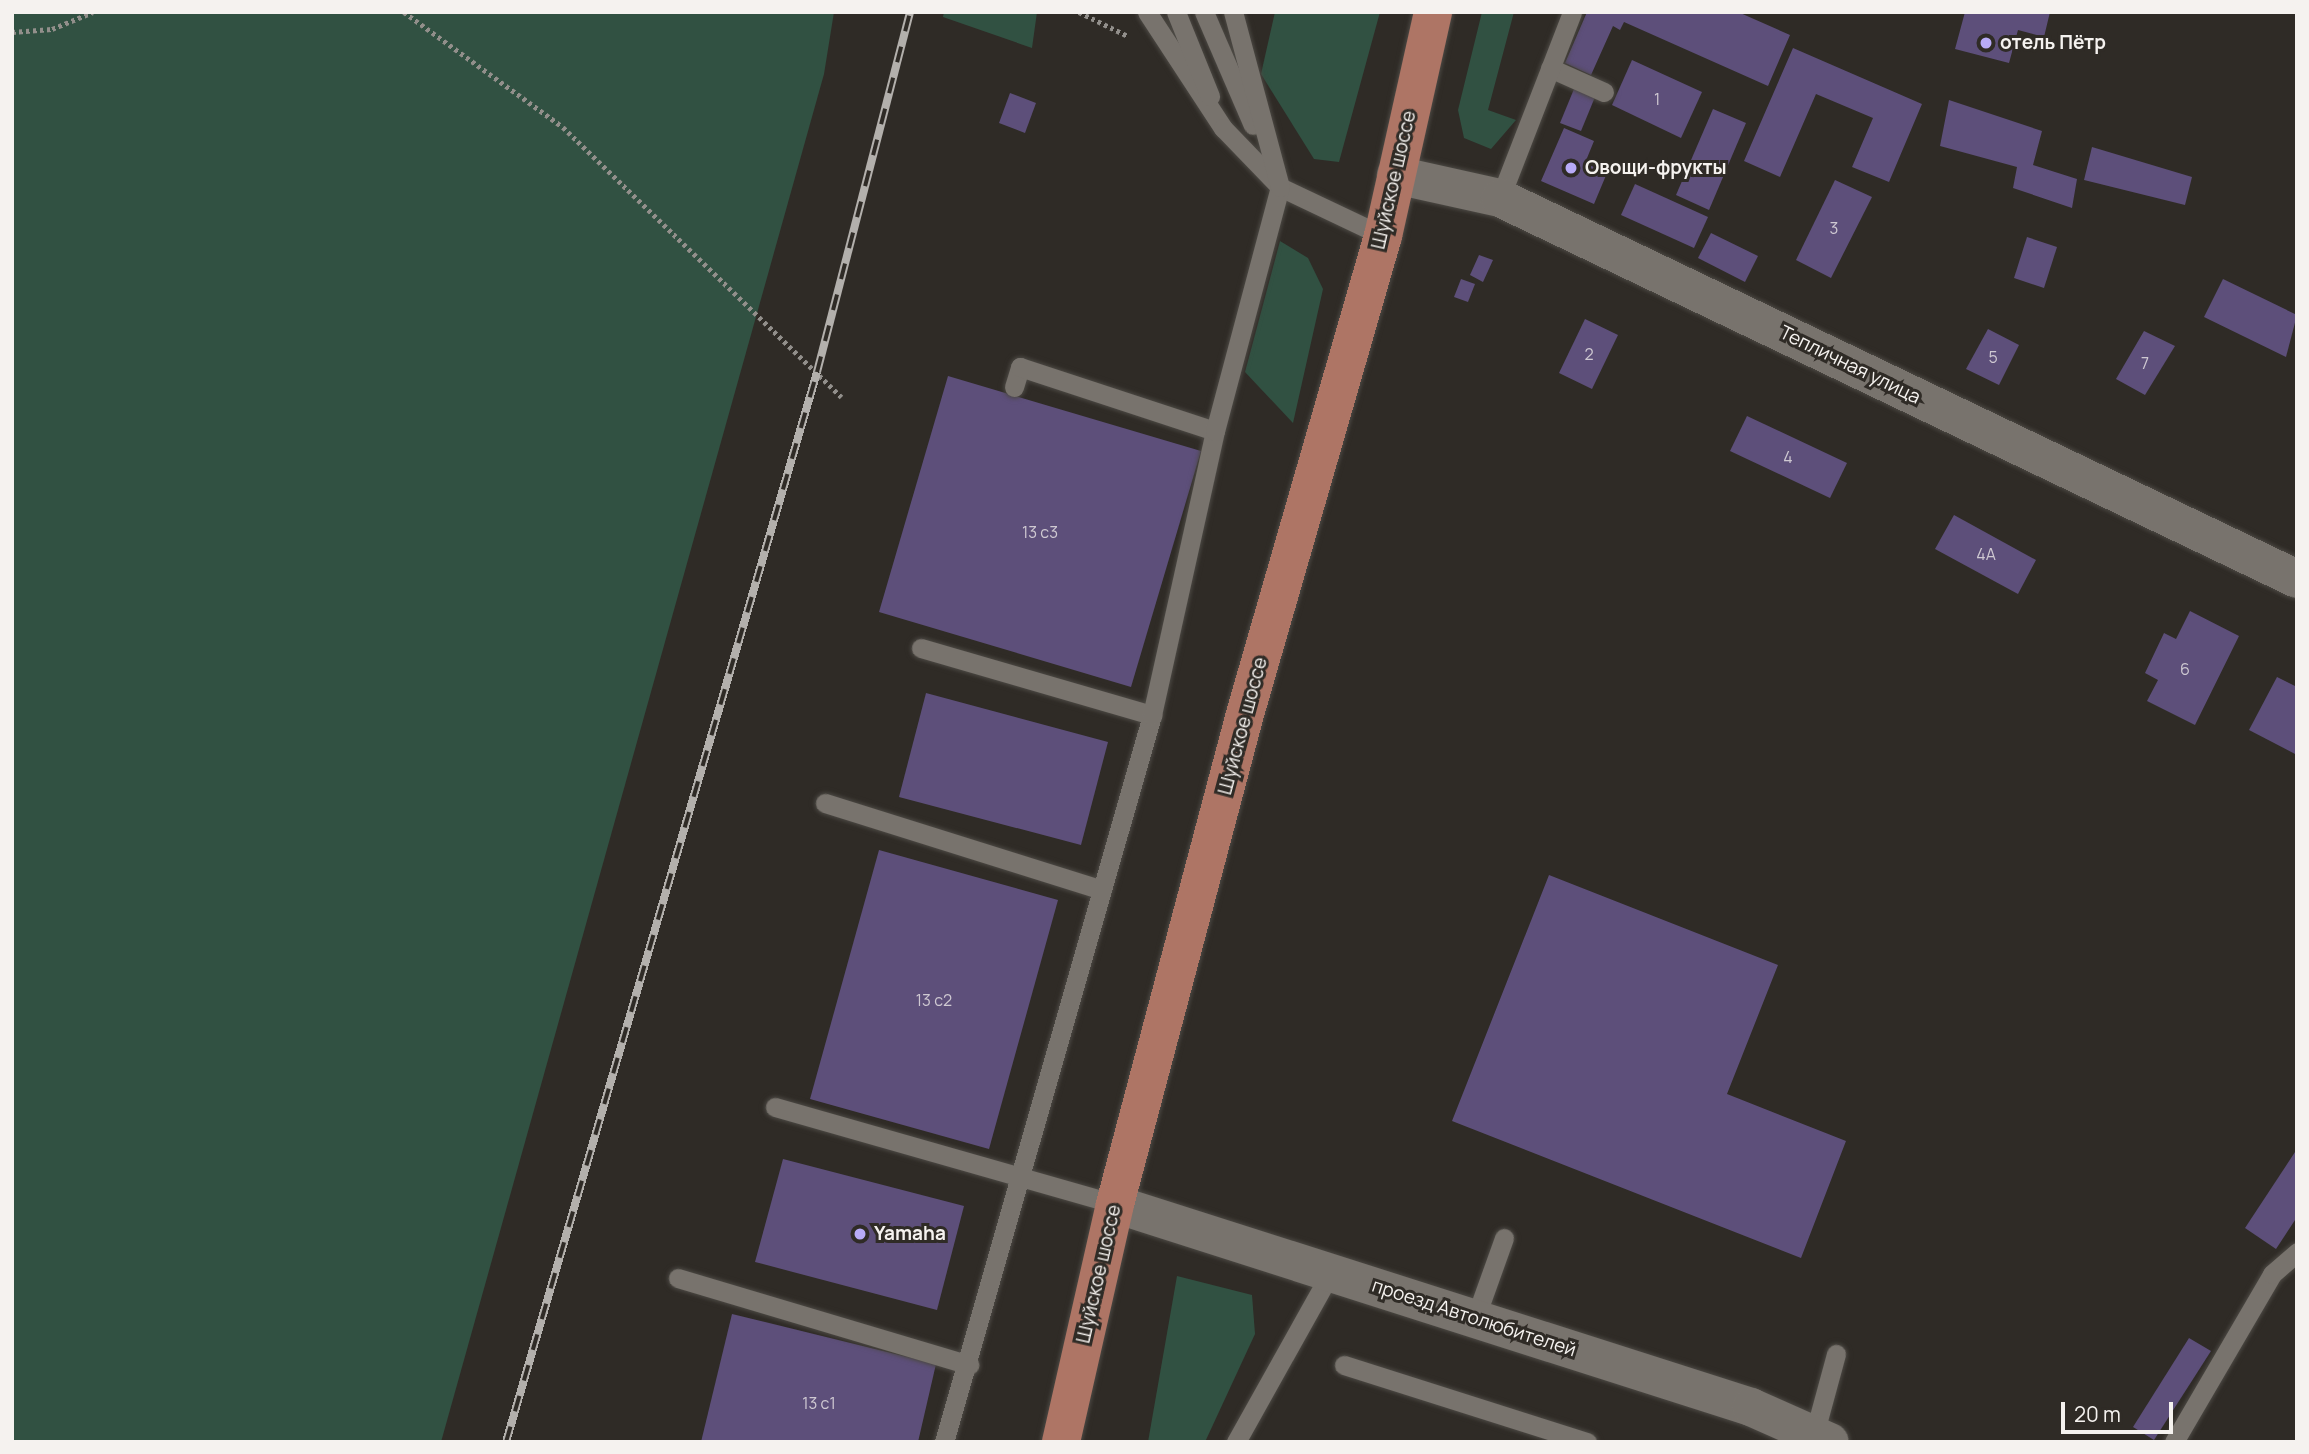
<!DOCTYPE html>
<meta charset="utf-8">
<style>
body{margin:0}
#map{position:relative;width:2309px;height:1454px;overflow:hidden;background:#2f2b26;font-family:Manrope,sans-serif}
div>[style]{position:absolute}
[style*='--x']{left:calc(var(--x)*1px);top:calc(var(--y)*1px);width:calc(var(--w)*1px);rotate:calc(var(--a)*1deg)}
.green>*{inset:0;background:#315142}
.building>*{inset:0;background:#5d4f7a}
.path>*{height:4.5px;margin-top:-2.25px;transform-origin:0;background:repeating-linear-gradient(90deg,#928f8b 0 3.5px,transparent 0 7px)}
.roads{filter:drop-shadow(0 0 2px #4c4944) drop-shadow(0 0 2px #4c4944)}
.service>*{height:19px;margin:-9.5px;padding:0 9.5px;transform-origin:9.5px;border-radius:9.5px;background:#78736d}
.minor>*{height:38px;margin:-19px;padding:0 19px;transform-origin:19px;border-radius:19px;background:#78736d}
.primary>*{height:38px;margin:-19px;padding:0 19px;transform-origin:19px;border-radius:19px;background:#ae7565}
.rail>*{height:8px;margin-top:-4px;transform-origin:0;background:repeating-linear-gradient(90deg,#2f2b26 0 16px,#b3b0ac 0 32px);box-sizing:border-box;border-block:2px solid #b3b0ac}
.dots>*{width:19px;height:19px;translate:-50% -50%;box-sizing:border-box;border:4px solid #2f2b26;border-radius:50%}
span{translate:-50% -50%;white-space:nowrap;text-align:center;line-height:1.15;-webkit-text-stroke:6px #2f2b26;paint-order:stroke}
.number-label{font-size:16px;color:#cfc9d2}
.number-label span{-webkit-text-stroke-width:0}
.poi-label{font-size:19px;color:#f5f2ef;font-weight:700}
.left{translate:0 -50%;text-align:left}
.street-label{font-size:19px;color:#f5f2ef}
.frame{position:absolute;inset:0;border:14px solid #f5f2ef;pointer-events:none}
.scale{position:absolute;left:2061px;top:1402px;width:112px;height:32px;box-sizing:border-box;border:4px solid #f5f2ef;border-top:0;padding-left:9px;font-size:21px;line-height:24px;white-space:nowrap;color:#f5f2ef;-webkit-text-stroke:5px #2f2b26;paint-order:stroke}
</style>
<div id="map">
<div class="green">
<i style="clip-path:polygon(12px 12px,834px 12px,824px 74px,441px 1442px,12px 1442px)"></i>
<i style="clip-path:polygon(944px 12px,1037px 12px,1032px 48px,943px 17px)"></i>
<i style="clip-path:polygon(1275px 12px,1380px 12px,1339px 162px,1314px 159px,1261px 74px)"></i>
<i style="clip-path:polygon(1482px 12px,1514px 12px,1488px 110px,1516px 120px,1491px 149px,1464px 138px,1458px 110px)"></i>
<i style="clip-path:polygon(1280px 241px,1308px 258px,1323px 289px,1293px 423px,1245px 372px)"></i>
<i style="clip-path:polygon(1177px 1276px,1252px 1295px,1255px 1334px,1205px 1442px,1148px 1442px)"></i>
</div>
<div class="building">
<i style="clip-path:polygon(1587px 12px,1738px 12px,1790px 35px,1768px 86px,1624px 22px,1620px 30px,1613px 26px,1591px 75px,1565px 63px)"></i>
<i style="clip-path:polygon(1965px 12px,2050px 12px,2044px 37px,2018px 30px,2009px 63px,1955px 49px)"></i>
<i style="clip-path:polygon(1793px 48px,1922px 104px,1889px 182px,1852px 167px,1873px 118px,1816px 94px,1780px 177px,1744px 161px)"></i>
<i style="clip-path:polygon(1632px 60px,1702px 92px,1681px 138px,1612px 105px)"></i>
<i style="clip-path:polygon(1574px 89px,1595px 97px,1581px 131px,1560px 123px)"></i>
<i style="clip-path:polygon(1010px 93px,1036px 103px,1025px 133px,999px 123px)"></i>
<i style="clip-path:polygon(1949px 100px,2042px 131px,2033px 165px,2077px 179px,2072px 208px,2013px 188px,2017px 167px,1940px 146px)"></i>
<i style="clip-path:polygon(1713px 109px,1746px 123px,1709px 210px,1676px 195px)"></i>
<i style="clip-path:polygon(1564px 128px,1594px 141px,1585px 163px,1607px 173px,1594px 204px,1541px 181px)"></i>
<i style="clip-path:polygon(2092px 147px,2192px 177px,2185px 205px,2084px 180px)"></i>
<i style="clip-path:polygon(1835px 180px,1872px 197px,1831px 278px,1796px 260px)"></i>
<i style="clip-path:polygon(1635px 184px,1708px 217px,1694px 248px,1621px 215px)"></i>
<i style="clip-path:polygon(1711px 233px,1758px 256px,1745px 282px,1698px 258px)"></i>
<i style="clip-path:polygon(2027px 237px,2057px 247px,2044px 288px,2014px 278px)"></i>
<i style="clip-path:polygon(1479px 255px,1493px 260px,1483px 282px,1470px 275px)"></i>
<i style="clip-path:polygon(1461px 279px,1475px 284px,1468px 302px,1454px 297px)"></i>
<i style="clip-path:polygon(2223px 279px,2297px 315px,2286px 357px,2204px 317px)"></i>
<i style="clip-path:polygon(1585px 319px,1618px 335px,1592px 389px,1559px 373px)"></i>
<i style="clip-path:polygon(1988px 329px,2019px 345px,1999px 385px,1966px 369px)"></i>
<i style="clip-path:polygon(2144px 331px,2175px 346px,2145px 395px,2116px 379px)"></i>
<i style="clip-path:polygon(948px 376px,1201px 451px,1131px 687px,879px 612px)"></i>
<i style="clip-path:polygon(1747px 416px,1847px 463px,1830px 498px,1730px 451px)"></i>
<i style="clip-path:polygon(1954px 515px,2036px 560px,2018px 594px,1935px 549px)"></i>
<i style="clip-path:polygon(2190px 611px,2239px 636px,2195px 725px,2147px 701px,2158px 680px,2145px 673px,2164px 633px,2176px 639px)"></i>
<i style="clip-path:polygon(2277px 677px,2297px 687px,2297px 755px,2249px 730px)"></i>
<i style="clip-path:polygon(926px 693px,1108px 742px,1081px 845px,899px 797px)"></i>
<i style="clip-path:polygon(879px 850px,1058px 900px,989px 1149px,810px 1099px)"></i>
<i style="clip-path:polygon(1549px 875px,1778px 965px,1727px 1094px,1846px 1141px,1801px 1258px,1452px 1121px)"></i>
<i style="clip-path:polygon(2297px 1149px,2297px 1217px,2276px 1249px,2245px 1228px)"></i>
<i style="clip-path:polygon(783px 1159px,964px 1206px,937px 1310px,755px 1262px)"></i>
<i style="clip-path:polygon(732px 1314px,936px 1364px,918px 1442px,701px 1442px)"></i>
<i style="clip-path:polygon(2189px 1338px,2211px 1351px,2154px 1440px,2133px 1427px)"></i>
</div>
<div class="path">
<i style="--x:404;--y:12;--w:196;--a:35.9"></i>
<i style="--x:563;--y:127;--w:388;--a:44.1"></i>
<i style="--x:1079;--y:12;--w:55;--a:26.1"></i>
<i style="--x:12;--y:32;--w:40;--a:-4.3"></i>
<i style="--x:52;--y:29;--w:44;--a:-22.5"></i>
</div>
<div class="roads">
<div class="service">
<i style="--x:1147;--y:12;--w:139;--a:56.8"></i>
<i style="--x:1223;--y:128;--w:82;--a:46"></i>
<i style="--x:1280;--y:187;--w:114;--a:25.4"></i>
<i style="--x:1176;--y:12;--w:91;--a:68"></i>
<i style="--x:1204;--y:12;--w:123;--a:66.6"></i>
<i style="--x:1550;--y:68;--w:59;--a:24"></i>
<i style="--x:1500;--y:198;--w:199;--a:-68.8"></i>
<i style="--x:1014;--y:387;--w:21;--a:-73"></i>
<i style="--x:1020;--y:367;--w:205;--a:18.2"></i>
<i style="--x:921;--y:648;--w:241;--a:16.2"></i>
<i style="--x:825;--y:803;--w:290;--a:17.4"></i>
<i style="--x:775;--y:1107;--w:354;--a:15.9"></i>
<i style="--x:678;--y:1278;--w:304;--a:16.6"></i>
<i style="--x:1475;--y:1319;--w:86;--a:-70.3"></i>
<i style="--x:1344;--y:1365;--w:255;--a:17.6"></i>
<i style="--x:1814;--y:1435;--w:84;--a:-74.8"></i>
<i style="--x:944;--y:1442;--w:756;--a:-74.03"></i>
<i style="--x:1152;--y:715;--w:291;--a:-77.5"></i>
<i style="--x:1215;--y:431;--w:253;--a:-75.1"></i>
<i style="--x:1280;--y:187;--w:181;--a:-105"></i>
<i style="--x:1236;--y:1442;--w:195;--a:-60.8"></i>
<i style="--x:2174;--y:1442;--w:194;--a:-59.7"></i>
<i style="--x:2272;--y:1274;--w:33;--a:-41"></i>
</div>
<div class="minor">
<i style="--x:1396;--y:175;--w:107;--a:12.5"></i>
<i style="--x:1500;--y:198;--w:883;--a:25.55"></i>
<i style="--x:1115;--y:1204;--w:668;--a:17.7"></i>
<i style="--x:1751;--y:1407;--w:86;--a:23.9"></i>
</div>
<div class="primary">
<i style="--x:1061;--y:1442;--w:244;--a:-77.2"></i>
<i style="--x:1115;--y:1204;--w:507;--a:-75.14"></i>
<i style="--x:1245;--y:714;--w:498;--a:-73.9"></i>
<i style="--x:1383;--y:236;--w:230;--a:-77.4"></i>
</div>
</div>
<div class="rail">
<i style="--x:506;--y:1442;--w:1114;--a:-73.79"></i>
<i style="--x:817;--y:372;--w:372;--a:-75.5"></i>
</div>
<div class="dots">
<i style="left:1986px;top:43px;background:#b8abf7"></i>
<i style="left:1571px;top:168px;background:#b8abf7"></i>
<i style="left:860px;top:1234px;background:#b8abf7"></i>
</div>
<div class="number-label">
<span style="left:1657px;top:99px">1</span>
<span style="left:1834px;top:228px">3</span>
<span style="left:1589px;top:354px">2</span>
<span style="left:1993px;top:357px">5</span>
<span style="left:2145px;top:363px">7</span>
<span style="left:1788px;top:457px">4</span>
<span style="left:1040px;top:532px">13 с3</span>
<span style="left:1986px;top:554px">4А</span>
<span style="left:2185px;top:669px">6</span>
<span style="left:934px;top:1000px">13 с2</span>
<span style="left:819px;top:1403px">13 с1</span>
</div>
<div class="poi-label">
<span class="left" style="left:2000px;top:43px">отель Пётр</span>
<span class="left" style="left:1585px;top:168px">Овощи-фрукты</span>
<span class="left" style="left:874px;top:1234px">Yamaha</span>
</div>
<div class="street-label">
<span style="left:1394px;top:180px;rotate:-77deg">Шуйское шоссе</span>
<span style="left:1850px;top:365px;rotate:26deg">Тепличная улица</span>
<span style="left:1243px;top:726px;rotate:-75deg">Шуйское шоссе</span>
<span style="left:1099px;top:1274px;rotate:-77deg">Шуйское шоссе</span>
<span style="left:1474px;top:1318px;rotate:18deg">проезд Автолюбителей</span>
</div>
<div class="frame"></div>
<div class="scale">20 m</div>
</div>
